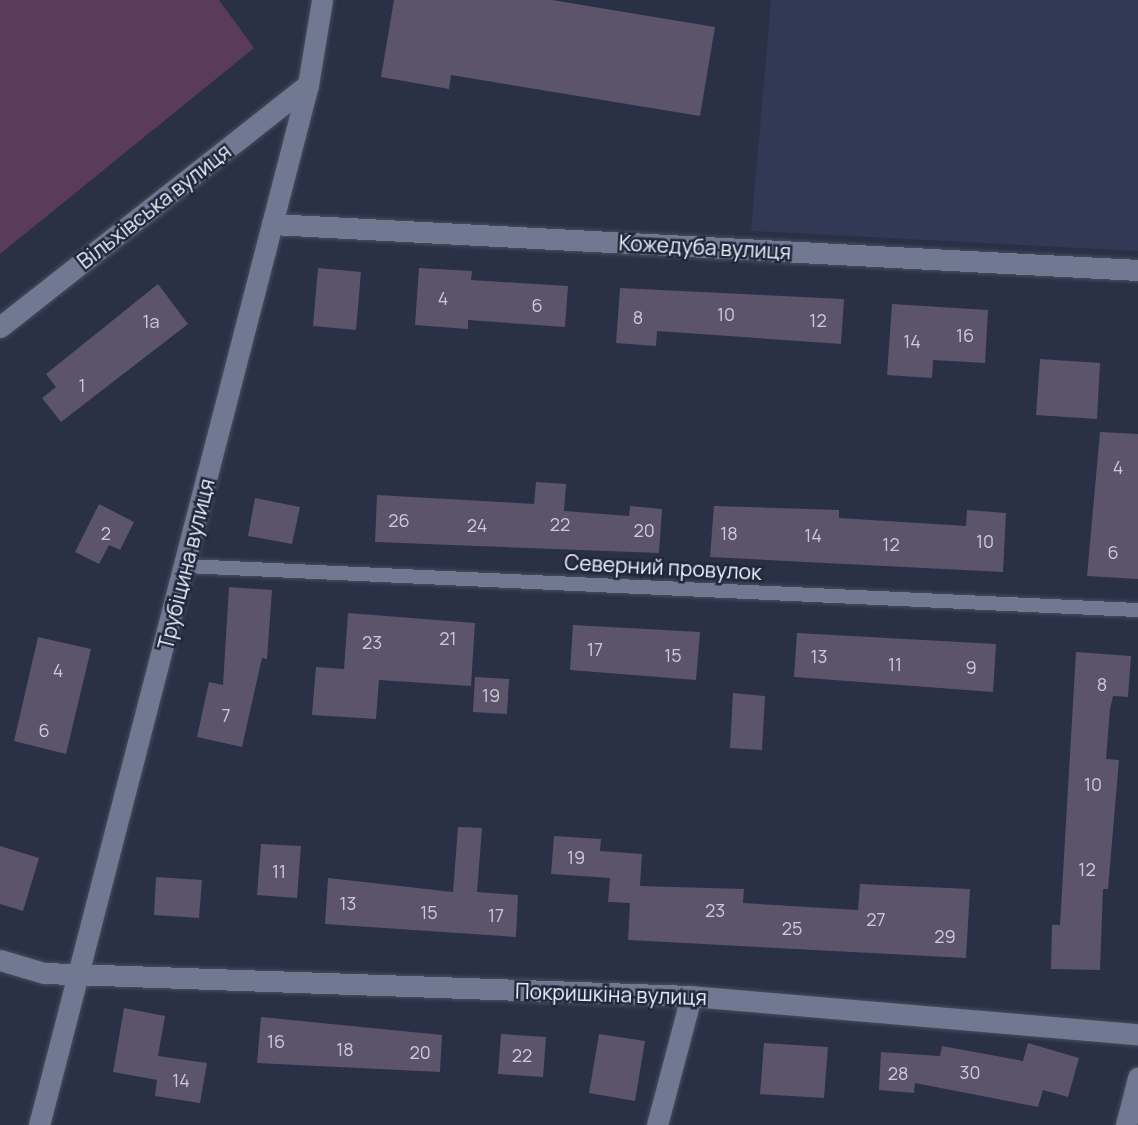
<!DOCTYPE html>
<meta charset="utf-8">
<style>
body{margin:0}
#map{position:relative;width:1138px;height:1125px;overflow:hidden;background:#2a3045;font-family:Manrope,sans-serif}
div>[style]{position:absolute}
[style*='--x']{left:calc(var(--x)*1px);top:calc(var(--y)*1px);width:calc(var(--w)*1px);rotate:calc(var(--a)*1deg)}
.built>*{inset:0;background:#313954}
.green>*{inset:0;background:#5b3b5a}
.building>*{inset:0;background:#5b546b}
.roads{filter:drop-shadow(0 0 2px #474d5e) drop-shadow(0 0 2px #474d5e)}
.service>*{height:14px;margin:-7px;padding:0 7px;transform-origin:7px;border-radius:7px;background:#717992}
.minor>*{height:21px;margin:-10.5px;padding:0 10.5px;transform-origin:10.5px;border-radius:10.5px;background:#717992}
.tertiary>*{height:21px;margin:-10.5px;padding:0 10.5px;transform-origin:10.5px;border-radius:10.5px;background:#717992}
span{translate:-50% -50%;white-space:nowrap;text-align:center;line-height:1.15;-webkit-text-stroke:5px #20263b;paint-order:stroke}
.number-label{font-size:18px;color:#cacbd9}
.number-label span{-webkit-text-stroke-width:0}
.street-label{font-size:21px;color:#eff3fe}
</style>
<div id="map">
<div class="built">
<i style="clip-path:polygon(771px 0,1138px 0,1138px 251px,751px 231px)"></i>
</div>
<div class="green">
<i style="clip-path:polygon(0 0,219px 0,254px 48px,0 254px)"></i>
</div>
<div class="building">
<i style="clip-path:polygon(394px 0,552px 0,715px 27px,700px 116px,451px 75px,449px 89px,381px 77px)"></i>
<i style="clip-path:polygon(318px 268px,361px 272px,356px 330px,313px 326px)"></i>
<i style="clip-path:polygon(419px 268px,472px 271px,471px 280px,568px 286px,565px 327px,468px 320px,468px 329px,415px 325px)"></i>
<i style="clip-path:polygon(158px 284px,188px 324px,61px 422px,42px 398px,56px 387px,46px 374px)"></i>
<i style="clip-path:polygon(620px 288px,844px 299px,841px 344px,657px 331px,656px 346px,616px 343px)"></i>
<i style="clip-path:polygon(892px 304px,988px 310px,985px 363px,933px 360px,932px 378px,887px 375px)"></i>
<i style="clip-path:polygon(1040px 359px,1100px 363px,1097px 419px,1036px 415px)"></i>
<i style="clip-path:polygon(1100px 432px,1138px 434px,1138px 579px,1087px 576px)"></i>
<i style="clip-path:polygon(536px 482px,566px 484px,564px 511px,629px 516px,630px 506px,662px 509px,659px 553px,375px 542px,377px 495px,534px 504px)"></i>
<i style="clip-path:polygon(255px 498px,300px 507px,292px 544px,248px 536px)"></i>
<i style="clip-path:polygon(99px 504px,134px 522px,120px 550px,109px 545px,99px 564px,75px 552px)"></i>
<i style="clip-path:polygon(714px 506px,839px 510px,839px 518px,966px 526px,967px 510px,1006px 513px,1003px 572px,710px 557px)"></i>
<i style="clip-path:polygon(229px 587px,272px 590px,267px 659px,262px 658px,242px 747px,197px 737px,209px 682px,223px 685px)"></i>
<i style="clip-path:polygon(348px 613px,475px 623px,471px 686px,379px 680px,376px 719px,312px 715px,316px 667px,344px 669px)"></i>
<i style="clip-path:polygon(573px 625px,700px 632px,696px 680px,570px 670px)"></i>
<i style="clip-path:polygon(797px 633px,996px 644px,993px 692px,794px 677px)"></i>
<i style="clip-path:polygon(38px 637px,91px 649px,66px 754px,14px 741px)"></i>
<i style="clip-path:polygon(1076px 652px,1131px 656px,1128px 697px,1113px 696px,1110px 709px,1106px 759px,1119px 760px,1108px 889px,1103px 889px,1100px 970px,1051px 969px,1052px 925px,1060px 925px)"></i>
<i style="clip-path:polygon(475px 677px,509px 679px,507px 714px,473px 712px)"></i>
<i style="clip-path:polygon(733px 693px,765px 696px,762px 750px,730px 748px)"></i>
<i style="clip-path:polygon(458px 827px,482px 828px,477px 892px,518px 895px,516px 937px,325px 924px,328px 878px,453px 892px)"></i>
<i style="clip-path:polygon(554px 836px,601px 839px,600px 851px,642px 854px,640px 886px,744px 889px,743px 903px,858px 910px,860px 884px,970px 889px,966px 958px,628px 940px,630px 903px,608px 902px,610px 878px,551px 874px)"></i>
<i style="clip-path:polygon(261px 844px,301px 846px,297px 898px,257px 895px)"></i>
<i style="clip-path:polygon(0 846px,39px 858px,23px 911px,0 904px)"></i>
<i style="clip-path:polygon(156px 877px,202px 880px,199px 918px,154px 915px)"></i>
<i style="clip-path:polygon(124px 1008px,165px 1016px,158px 1056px,207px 1063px,200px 1103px,155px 1096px,157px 1080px,113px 1072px)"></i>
<i style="clip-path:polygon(261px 1017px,442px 1035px,440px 1072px,257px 1063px)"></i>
<i style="clip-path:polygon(501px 1034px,546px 1037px,543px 1077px,498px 1074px)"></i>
<i style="clip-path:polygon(599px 1034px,645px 1041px,635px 1101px,589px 1093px)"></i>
<i style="clip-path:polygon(764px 1043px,828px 1047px,824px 1098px,760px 1094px)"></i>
<i style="clip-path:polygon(1028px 1043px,1079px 1058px,1068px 1097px,1043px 1090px,1038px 1107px,915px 1083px,914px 1093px,879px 1090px,881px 1052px,940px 1056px,942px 1046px,1023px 1061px)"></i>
</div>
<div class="roads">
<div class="service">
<i style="--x:186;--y:566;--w:953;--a:2.65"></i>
</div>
<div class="minor">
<i style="--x:272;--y:224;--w:867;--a:3.04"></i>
<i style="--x:0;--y:960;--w:46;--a:16.5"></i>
<i style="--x:44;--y:973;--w:647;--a:2.04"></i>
<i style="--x:691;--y:996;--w:449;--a:4.9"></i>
<i style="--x:39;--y:1125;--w:1074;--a:-75.5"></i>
<i style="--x:657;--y:1125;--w:133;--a:-75.2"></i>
<i style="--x:1126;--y:1125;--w:49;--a:-75.7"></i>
</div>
<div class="tertiary">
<i style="--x:0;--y:327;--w:392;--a:-38.2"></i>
<i style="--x:308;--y:85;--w:86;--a:-80.6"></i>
</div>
</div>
<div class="number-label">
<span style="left:443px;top:298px">4</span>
<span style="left:537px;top:305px">6</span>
<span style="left:726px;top:314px">10</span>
<span style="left:638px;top:317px">8</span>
<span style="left:818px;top:320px">12</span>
<span style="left:151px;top:321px">1а</span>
<span style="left:965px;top:335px">16</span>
<span style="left:912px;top:341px">14</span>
<span style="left:82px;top:385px">1</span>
<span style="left:1118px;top:467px">4</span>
<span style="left:399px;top:520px">26</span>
<span style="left:560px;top:524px">22</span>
<span style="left:477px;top:525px">24</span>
<span style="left:644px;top:530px">20</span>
<span style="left:106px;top:533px">2</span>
<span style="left:729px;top:533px">18</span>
<span style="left:813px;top:535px">14</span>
<span style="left:985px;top:541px">10</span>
<span style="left:891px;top:544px">12</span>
<span style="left:1113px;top:552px">6</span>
<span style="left:448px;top:638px">21</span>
<span style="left:372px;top:642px">23</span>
<span style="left:595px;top:649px">17</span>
<span style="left:673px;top:655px">15</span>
<span style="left:819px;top:656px">13</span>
<span style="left:895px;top:664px">11</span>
<span style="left:971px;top:667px">9</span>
<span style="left:58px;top:670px">4</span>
<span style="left:1102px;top:684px">8</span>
<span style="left:491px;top:695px">19</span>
<span style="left:226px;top:715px">7</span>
<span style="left:44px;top:730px">6</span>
<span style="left:1093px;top:784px">10</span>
<span style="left:576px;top:857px">19</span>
<span style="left:1087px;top:869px">12</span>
<span style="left:279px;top:871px">11</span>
<span style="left:348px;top:903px">13</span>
<span style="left:715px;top:910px">23</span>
<span style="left:429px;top:912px">15</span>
<span style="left:496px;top:915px">17</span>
<span style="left:876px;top:919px">27</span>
<span style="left:792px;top:928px">25</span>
<span style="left:945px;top:936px">29</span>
<span style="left:276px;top:1041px">16</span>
<span style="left:345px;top:1049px">18</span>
<span style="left:420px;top:1052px">20</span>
<span style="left:522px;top:1055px">22</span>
<span style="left:970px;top:1072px">30</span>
<span style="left:898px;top:1073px">28</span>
<span style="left:181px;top:1080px">14</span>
</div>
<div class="street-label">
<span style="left:154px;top:206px;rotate:-38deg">Вільхівська вулиця</span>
<span style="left:705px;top:247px;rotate:3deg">Кожедуба вулиця</span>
<span style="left:186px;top:564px;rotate:-76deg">Трубіцина вулиця</span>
<span style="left:663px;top:567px;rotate:3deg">Северний провулок</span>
<span style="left:611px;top:994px;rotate:2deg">Покришкіна вулиця</span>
</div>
</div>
